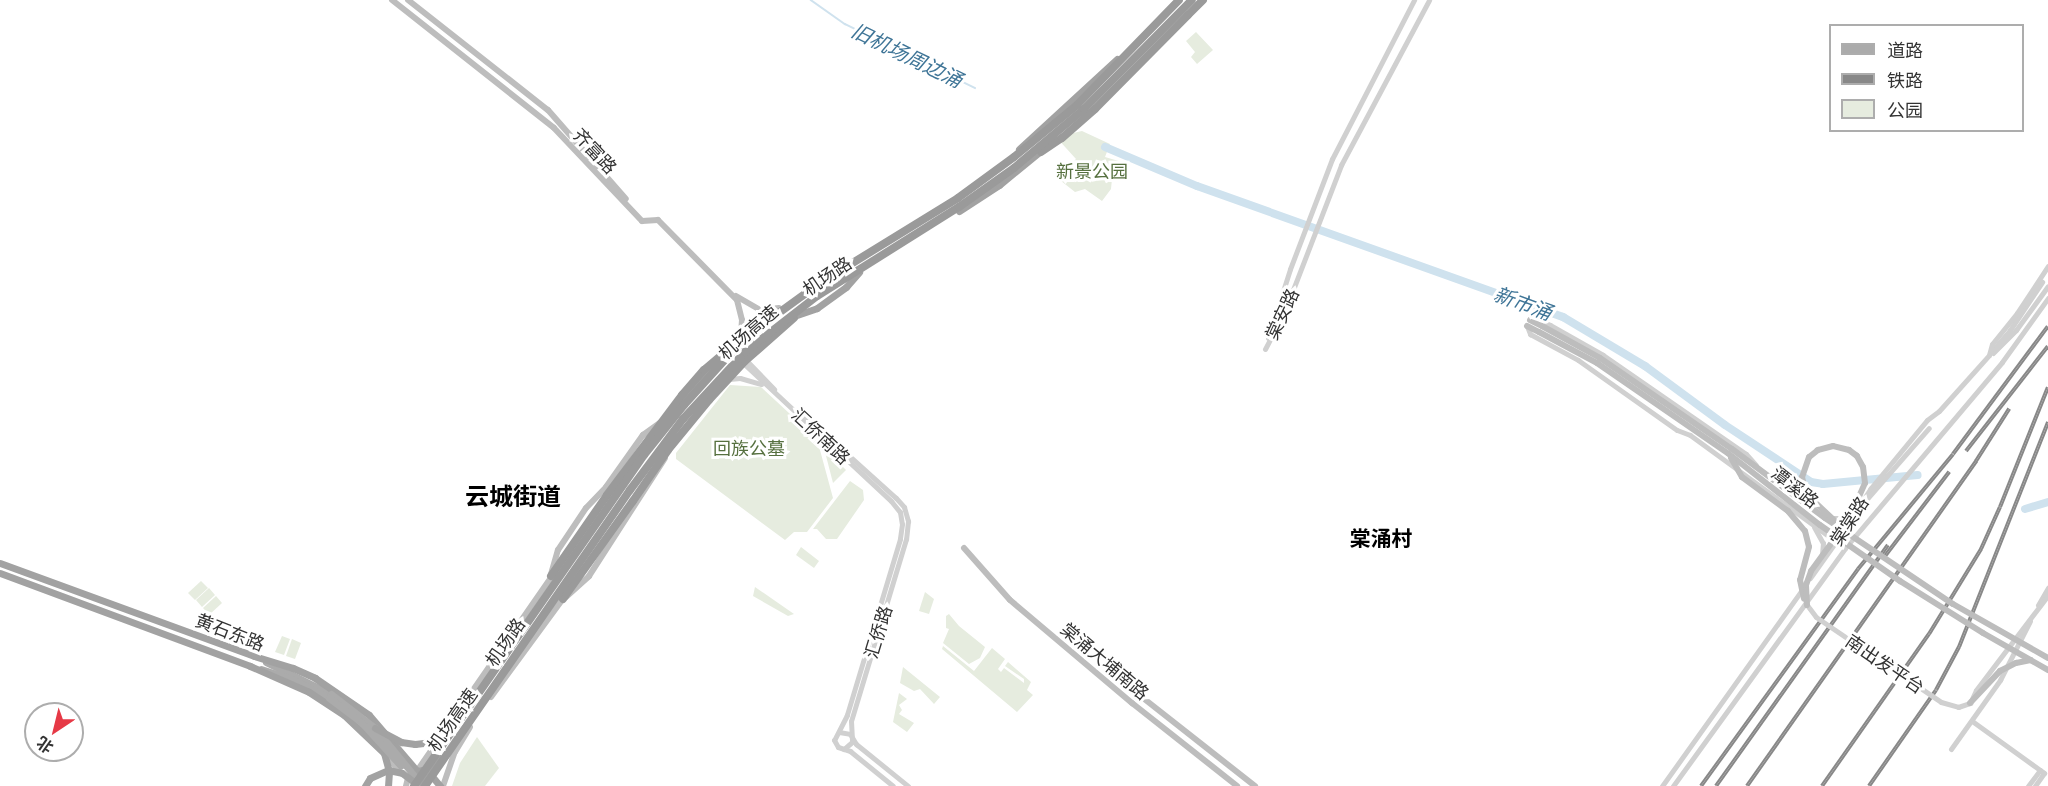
<!DOCTYPE html>
<meta charset="utf-8">
<style>
body{margin:0}
#map{position:relative;width:2048px;height:786px;overflow:hidden;background:#fff;font-family:Lato,"Noto Sans SC",sans-serif}
div>[style]{position:absolute}
[style*='--x']{left:calc(var(--x)*1px);top:calc(var(--y)*1px);width:calc(var(--w)*1px);rotate:calc(var(--a)*1deg)}
.green>*{inset:0;background:#e6ecdf}
.stream>*{height:1.5px;margin:-0.75px;padding:0 0.75px;transform-origin:0.75px;border-radius:0.75px;background:#cfe2ee}
.river>*{height:8px;margin:-4px;padding:0 4px;transform-origin:4px;border-radius:4px;background:#cfe2ee}
.tertiary>*{height:5px;margin:-2.5px;padding:0 2.5px;transform-origin:2.5px;border-radius:2.5px;background:#d0d0d0}
.secondary>*{height:6px;margin:-3px;padding:0 3px;transform-origin:3px;border-radius:3px;background:#bdbdbd}
.primary>*{height:7px;margin:-3.5px;padding:0 3.5px;transform-origin:3.5px;border-radius:3.5px;background:#ababab}
.trunk>*{height:7px;margin:-3.5px;padding:0 3.5px;transform-origin:3.5px;border-radius:3.5px;background:#a2a2a2}
.motorway>*{height:8px;margin:-4px;padding:0 4px;transform-origin:4px;border-radius:4px;background:#9a9a9a}
.rail>*{height:4px;margin-top:-2px;transform-origin:0;background:repeating-linear-gradient(90deg,#fff 0 4.5px,#888 0 9px);box-sizing:border-box;border-block:2px solid #888}
.tertiary-bridge>*{height:5px;margin:-2.5px;padding:0 2.5px;transform-origin:2.5px;border-radius:2.5px;background:#d0d0d0}
.secondary-bridge>*{height:6px;margin:-3px;padding:0 3px;transform-origin:3px;border-radius:3px;background:#bdbdbd}
.primary-bridge>*{height:7px;margin:-3.5px;padding:0 3.5px;transform-origin:3.5px;border-radius:3.5px;background:#ababab}
.trunk-bridge>*{height:7px;margin:-3.5px;padding:0 3.5px;transform-origin:3.5px;border-radius:3.5px;background:#a2a2a2}
.motorway-bridge>*{height:8px;margin:-4px;padding:0 4px;transform-origin:4px;border-radius:4px;background:#9a9a9a}
span{translate:-50% -50%;white-space:nowrap;text-align:center;line-height:1.15;-webkit-text-stroke:6px #fff;paint-order:stroke}
.street-label{font-size:18px;color:#333}
.park-label{font-size:18px;color:#56703f}
.water-label{font-size:20px;color:#3f7597;font-style:italic}
.quarter-label{font-size:21px;color:#000;font-weight:700}
.district-label{font-size:24px;color:#000;font-weight:700}
.legend{position:absolute;left:1829px;top:24px;width:195px;height:108px;box-sizing:border-box;background:#fff;border:2px solid #adadad;margin:0;padding:8px 10px;list-style:none;font-size:18px;color:#333}
.legend li{display:flex;align-items:center;gap:12px;height:30px}
.legend b{width:30px;border:2px solid #adadad}
.north{position:absolute;left:24px;top:702px;width:60px;height:60px;box-sizing:border-box;background:#fff;border:2px solid #adadad;border-radius:50%;rotate:215deg;font-size:16px;font-weight:700;line-height:24px;text-align:center;color:#333}
.north::after{content:'';display:block;margin:auto;width:21px;height:27px;background:#e63946;clip-path:polygon(50% 0,100% 100%,50% 72%,0 100%)}
</style>
<div id="map">
<div class="green">
<i style="clip-path:polygon(1196px 32px,1213px 50px,1197px 64px,1191px 57px,1195px 52px,1186px 41px)"></i>
<i style="clip-path:polygon(1082px 131px,1110px 144px,1105px 157px,1122px 162px,1112px 179px,1111px 189px,1102px 201px,1085px 189px,1075px 192px,1056px 177px,1076px 159px,1056px 137px)"></i>
<i style="clip-path:polygon(730px 385px,761px 387px,817px 439px,833px 498px,807px 532px,794px 532px,785px 540px,676px 459px,676px 453px)"></i>
<i style="clip-path:polygon(824px 448px,846px 470px,833px 483px)"></i>
<i style="clip-path:polygon(850px 481px,863px 490px,864px 500px,837px 539px,826px 539px,817px 529px,813px 529px)"></i>
<i style="clip-path:polygon(801px 547px,819px 561px,814px 568px,796px 555px)"></i>
<i style="clip-path:polygon(201px 581px,208px 588px,195px 600px,188px 593px)"></i>
<i style="clip-path:polygon(755px 587px,794px 614px,788px 616px,753px 596px)"></i>
<i style="clip-path:polygon(209px 588px,215px 595px,202px 607px,196px 600px)"></i>
<i style="clip-path:polygon(925px 592px,934px 599px,929px 614px,919px 611px)"></i>
<i style="clip-path:polygon(216px 596px,222px 603px,209px 615px,203px 608px)"></i>
<i style="clip-path:polygon(949px 614px,959px 626px,985px 647px,980px 658px,969px 664px,943px 643px,949px 629px,946px 628px,946px 616px)"></i>
<i style="clip-path:polygon(282px 636px,290px 639px,284px 655px,275px 652px)"></i>
<i style="clip-path:polygon(292px 639px,301px 643px,295px 659px,286px 656px)"></i>
<i style="clip-path:polygon(943px 646px,974px 671px,992px 648px,1005px 659px,998px 669px,1001px 672px,1004px 668px,1024px 683px,1024px 679px,1005px 666px,1008px 662px,1031px 682px,1027px 690px,1033px 695px,1017px 712px,942px 649px)"></i>
<i style="clip-path:polygon(903px 667px,940px 697px,934px 704px,920px 689px,914px 691px,900px 683px)"></i>
<i style="clip-path:polygon(899px 693px,907px 699px,899px 705px,902px 710px,899px 714px,914px 723px,907px 732px,893px 722px)"></i>
<i style="clip-path:polygon(477px 737px,499px 768px,485px 786px,452px 786px,460px 763px)"></i>
</div>
<div class="stream">
<i style="--x:811;--y:0;--w:42;--a:35.2"></i>
<i style="--x:845;--y:24;--w:145;--a:26.2"></i>
</div>
<div class="river">
<i style="--x:1105;--y:147;--w:100;--a:23"></i>
<i style="--x:1197;--y:186;--w:389;--a:19.7"></i>
<i style="--x:1563;--y:317;--w:96;--a:30.9"></i>
<i style="--x:1645;--y:366;--w:99;--a:36.4"></i>
<i style="--x:1725;--y:425;--w:103;--a:33.5"></i>
<i style="--x:1811;--y:482;--w:12;--a:9"></i>
<i style="--x:1823;--y:484;--w:95;--a:-5.4"></i>
<i style="--x:2025;--y:509;--w:24;--a:-17"></i>
</div>
<div class="tertiary">
<i style="--x:1530;--y:320;--w:6;--a:-9"></i>
<i style="--x:1536;--y:319;--w:15;--a:23"></i>
<i style="--x:1550;--y:325;--w:61;--a:29.5"></i>
<i style="--x:1603;--y:355;--w:174;--a:34.7"></i>
<i style="--x:1746;--y:454;--w:15;--a:48"></i>
<i style="--x:1527;--y:326;--w:9;--a:69"></i>
<i style="--x:1530;--y:334;--w:55;--a:28.4"></i>
<i style="--x:1578;--y:360;--w:121;--a:35.3"></i>
<i style="--x:1677;--y:430;--w:14;--a:21"></i>
<i style="--x:1690;--y:435;--w:192;--a:36.1"></i>
<i style="--x:1268;--y:338;--w:72;--a:-72.3"></i>
<i style="--x:1290;--y:269;--w:118;--a:-69.1"></i>
<i style="--x:1332;--y:159;--w:179;--a:-62.7"></i>
<i style="--x:1265;--y:349;--w:41;--a:-62.2"></i>
<i style="--x:1284;--y:313;--w:159;--a:-68.9"></i>
<i style="--x:1341;--y:165;--w:187;--a:-61.9"></i>
<i style="--x:1991;--y:352;--w:29;--a:-49"></i>
<i style="--x:2010;--y:330;--w:58;--a:-56.3"></i>
<i style="--x:1993;--y:353;--w:33;--a:-45"></i>
<i style="--x:2016;--y:330;--w:54;--a:-54"></i>
<i style="--x:745;--y:359;--w:42;--a:46"></i>
<i style="--x:742;--y:362;--w:204;--a:43"></i>
<i style="--x:891;--y:501;--w:14;--a:51"></i>
<i style="--x:900;--y:512;--w:12;--a:81"></i>
<i style="--x:902;--y:524;--w:15;--a:98"></i>
<i style="--x:900;--y:539;--w:184;--a:106.8"></i>
<i style="--x:847;--y:715;--w:28;--a:117"></i>
<i style="--x:834;--y:740;--w:8;--a:60"></i>
<i style="--x:838;--y:747;--w:13;--a:18"></i>
<i style="--x:850;--y:751;--w:55;--a:39.1"></i>
<i style="--x:729;--y:379;--w:11;--a:-5"></i>
<i style="--x:740;--y:378;--w:22;--a:16"></i>
<i style="--x:804;--y:415;--w:124;--a:42.1"></i>
<i style="--x:896;--y:498;--w:12;--a:48"></i>
<i style="--x:904;--y:507;--w:15;--a:74"></i>
<i style="--x:908;--y:521;--w:18;--a:96"></i>
<i style="--x:906;--y:539;--w:190;--a:106.8"></i>
<i style="--x:851;--y:721;--w:21;--a:87"></i>
<i style="--x:852;--y:742;--w:11;--a:139"></i>
<i style="--x:1861;--y:503;--w:17;--a:-57"></i>
<i style="--x:1870;--y:489;--w:89;--a:-50.4"></i>
<i style="--x:1927;--y:420;--w:15;--a:-37"></i>
<i style="--x:1939;--y:411;--w:75;--a:-48.2"></i>
<i style="--x:1989;--y:355;--w:11;--a:-75"></i>
<i style="--x:1992;--y:344;--w:40;--a:-51"></i>
<i style="--x:2017;--y:313;--w:56;--a:-56.6"></i>
<i style="--x:1832;--y:518;--w:11;--a:0"></i>
<i style="--x:1843;--y:518;--w:12;--a:-42"></i>
<i style="--x:1814;--y:527;--w:18;--a:61"></i>
<i style="--x:1823;--y:543;--w:11;--a:95"></i>
<i style="--x:1810;--y:578;--w:60;--a:-54.5"></i>
<i style="--x:2038;--y:605;--w:20;--a:-60"></i>
<i style="--x:1972;--y:721;--w:89;--a:35.8"></i>
<i style="--x:2044;--y:773;--w:16;--a:125"></i>
<i style="--x:839;--y:732;--w:11;--a:10"></i>
<i style="--x:850;--y:734;--w:12;--a:59"></i>
<i style="--x:856;--y:744;--w:67;--a:38.9"></i>
<i style="--x:1951;--y:749;--w:85;--a:-54.6"></i>
<i style="--x:2000;--y:680;--w:66;--a:-63"></i>
<i style="--x:1662;--y:786;--w:243;--a:-54.5"></i>
<i style="--x:1673;--y:786;--w:294;--a:-54.1"></i>
<i style="--x:1845;--y:548;--w:243;--a:-49.8"></i>
<i style="--x:2002;--y:362;--w:79;--a:-54.3"></i>
<i style="--x:2028;--y:786;--w:20;--a:-53"></i>
</div>
<div class="secondary">
<i style="--x:392;--y:0;--w:206;--a:38.3"></i>
<i style="--x:554;--y:128;--w:128;--a:46.6"></i>
<i style="--x:642;--y:221;--w:16;--a:-4"></i>
<i style="--x:658;--y:220;--w:112;--a:45.4"></i>
<i style="--x:737;--y:300;--w:21;--a:76"></i>
<i style="--x:742;--y:320;--w:14;--a:94"></i>
<i style="--x:741;--y:334;--w:13;--a:122"></i>
<i style="--x:408;--y:0;--w:178;--a:38.2"></i>
<i style="--x:548;--y:110;--w:118;--a:48.8"></i>
<i style="--x:736;--y:296;--w:28;--a:30"></i>
<i style="--x:760;--y:310;--w:19;--a:-6"></i>
<i style="--x:1530;--y:320;--w:13;--a:27"></i>
<i style="--x:1527;--y:326;--w:13;--a:27"></i>
<i style="--x:964;--y:548;--w:69;--a:48.5"></i>
<i style="--x:1010;--y:600;--w:160;--a:40.2"></i>
<i style="--x:1132;--y:703;--w:134;--a:38.3"></i>
<i style="--x:551;--y:574;--w:25;--a:-74"></i>
<i style="--x:558;--y:550;--w:50;--a:-56.3"></i>
<i style="--x:586;--y:508;--w:29;--a:-46"></i>
<i style="--x:606;--y:487;--w:64;--a:-54.6"></i>
<i style="--x:643;--y:435;--w:22;--a:-36"></i>
<i style="--x:566;--y:597;--w:31;--a:-42"></i>
<i style="--x:589;--y:576;--w:140;--a:-57.2"></i>
<i style="--x:1138;--y:694;--w:149;--a:38.2"></i>
<i style="--x:491;--y:697;--w:125;--a:-53.8"></i>
<i style="--x:384;--y:753;--w:26;--a:50"></i>
<i style="--x:406;--y:786;--w:8;--a:-76"></i>
<i style="--x:408;--y:778;--w:11;--a:-38"></i>
<i style="--x:417;--y:771;--w:241;--a:-55.3"></i>
<i style="--x:443;--y:786;--w:36;--a:-71"></i>
<i style="--x:455;--y:752;--w:29;--a:-59"></i>
</div>
<div class="primary">
<i style="--x:266;--y:662;--w:72;--a:26.2"></i>
<i style="--x:261;--y:669;--w:35;--a:18"></i>
<i style="--x:294;--y:680;--w:39;--a:27"></i>
</div>
<div class="trunk">
<i style="--x:1019;--y:149;--w:133;--a:-42.6"></i>
<i style="--x:959;--y:211;--w:48;--a:-33"></i>
<i style="--x:999;--y:185;--w:58;--a:-39.4"></i>
<i style="--x:794;--y:316;--w:24;--a:-19"></i>
<i style="--x:817;--y:308;--w:36;--a:-36"></i>
<i style="--x:846;--y:287;--w:20;--a:-49"></i>
<i style="--x:676;--y:409;--w:62;--a:-48.3"></i>
<i style="--x:0;--y:563;--w:270;--a:20.1"></i>
<i style="--x:254;--y:656;--w:41;--a:17.1"></i>
<i style="--x:293;--y:668;--w:24;--a:24"></i>
<i style="--x:315;--y:678;--w:65;--a:34.4"></i>
<i style="--x:369;--y:715;--w:74;--a:49.4"></i>
<i style="--x:417;--y:771;--w:6;--a:-9"></i>
<i style="--x:423;--y:770;--w:8;--a:30"></i>
<i style="--x:430;--y:774;--w:16;--a:50"></i>
<i style="--x:0;--y:573;--w:267;--a:20.4"></i>
<i style="--x:250;--y:666;--w:64;--a:23.8"></i>
<i style="--x:309;--y:692;--w:42;--a:33.3"></i>
<i style="--x:344;--y:715;--w:55;--a:43.5"></i>
<i style="--x:384;--y:753;--w:20;--a:75"></i>
<i style="--x:389;--y:772;--w:14;--a:94"></i>
<i style="--x:365;--y:786;--w:9;--a:-58"></i>
</div>
<div class="motorway">
<i style="--x:1188;--y:15;--w:21;--a:-45"></i>
<i style="--x:817;--y:296;--w:168;--a:-32.1"></i>
<i style="--x:959;--y:207;--w:67;--a:-35.3"></i>
<i style="--x:551;--y:576;--w:98;--a:-55.3"></i>
<i style="--x:563;--y:599;--w:120;--a:-54.5"></i>
</div>
<div class="rail">
<i style="--x:1966;--y:451;--w:133;--a:-52"></i>
<i style="--x:1885;--y:556;--w:106;--a:-52.7"></i>
<i style="--x:1701;--y:786;--w:268;--a:-54.1"></i>
<i style="--x:1858;--y:569;--w:149;--a:-50.4"></i>
<i style="--x:1953;--y:454;--w:159;--a:-53.4"></i>
<i style="--x:1716;--y:786;--w:296;--a:-54.5"></i>
<i style="--x:1747;--y:786;--w:398;--a:-54.8"></i>
<i style="--x:1976;--y:461;--w:62;--a:-57.6"></i>
<i style="--x:1822;--y:786;--w:186;--a:-54.9"></i>
<i style="--x:1929;--y:634;--w:100;--a:-58.5"></i>
<i style="--x:1981;--y:549;--w:46;--a:-65.7"></i>
<i style="--x:2000;--y:507;--w:129;--a:-68.2"></i>
<i style="--x:1869;--y:786;--w:117;--a:-55.1"></i>
<i style="--x:1936;--y:690;--w:49;--a:-61.9"></i>
<i style="--x:1959;--y:647;--w:242;--a:-68.4"></i>
</div>
<div class="tertiary-bridge">
<i style="--x:1851;--y:517;--w:118;--a:-48.8"></i>
<i style="--x:1807;--y:605;--w:15;--a:53"></i>
<i style="--x:1816;--y:617;--w:151;--a:34.2"></i>
<i style="--x:1941;--y:702;--w:18;--a:16"></i>
<i style="--x:1958;--y:707;--w:13;--a:-18"></i>
<i style="--x:1970;--y:703;--w:14;--a:-65"></i>
<i style="--x:1976;--y:690;--w:119;--a:-52.8"></i>
</div>
<div class="secondary-bridge">
<i style="--x:1542;--y:326;--w:66;--a:28.9"></i>
<i style="--x:1600;--y:358;--w:160;--a:34.6"></i>
<i style="--x:1732;--y:449;--w:116;--a:36.6"></i>
<i style="--x:1825;--y:518;--w:154;--a:33.9"></i>
<i style="--x:1953;--y:604;--w:109;--a:29.6"></i>
<i style="--x:1539;--y:332;--w:66;--a:28.1"></i>
<i style="--x:1597;--y:363;--w:160;--a:34.6"></i>
<i style="--x:1729;--y:454;--w:115;--a:38"></i>
<i style="--x:1820;--y:525;--w:98;--a:35"></i>
<i style="--x:1900;--y:581;--w:98;--a:32.1"></i>
<i style="--x:1983;--y:633;--w:75;--a:29.6"></i>
<i style="--x:1731;--y:458;--w:22;--a:60"></i>
<i style="--x:1742;--y:477;--w:57;--a:36.5"></i>
<i style="--x:1788;--y:511;--w:26;--a:50"></i>
<i style="--x:1805;--y:531;--w:16;--a:76"></i>
<i style="--x:1809;--y:547;--w:34;--a:105"></i>
<i style="--x:1800;--y:580;--w:19;--a:78"></i>
<i style="--x:1807;--y:605;--w:20;--a:-93"></i>
<i style="--x:1806;--y:585;--w:15;--a:-70"></i>
<i style="--x:1811;--y:571;--w:64;--a:-53.8"></i>
<i style="--x:1849;--y:519;--w:39;--a:-66"></i>
<i style="--x:1865;--y:483;--w:16;--a:-97"></i>
<i style="--x:1863;--y:467;--w:13;--a:-119"></i>
<i style="--x:1857;--y:456;--w:10;--a:-143"></i>
<i style="--x:1849;--y:450;--w:16;--a:-166"></i>
<i style="--x:1833;--y:446;--w:16;--a:165"></i>
<i style="--x:1818;--y:450;--w:11;--a:142"></i>
<i style="--x:1809;--y:457;--w:21;--a:109"></i>
<i style="--x:1802;--y:477;--w:17;--a:77"></i>
<i style="--x:1806;--y:494;--w:38;--a:43"></i>
<i style="--x:1970;--y:703;--w:44;--a:-46.8"></i>
<i style="--x:2000;--y:671;--w:18;--a:-27"></i>
<i style="--x:2016;--y:663;--w:15;--a:-11"></i>
</div>
<div class="primary-bridge">
<i style="--x:331;--y:694;--w:56;--a:37.7"></i>
<i style="--x:375;--y:728;--w:72;--a:50.6"></i>
<i style="--x:329;--y:698;--w:40;--a:37"></i>
<i style="--x:361;--y:722;--w:59;--a:47.7"></i>
</div>
<div class="trunk-bridge">
<i style="--x:375;--y:728;--w:30;--a:28"></i>
<i style="--x:401;--y:742;--w:14;--a:8"></i>
<i style="--x:415;--y:744;--w:17;--a:-7"></i>
<i style="--x:432;--y:742;--w:21;--a:-29"></i>
<i style="--x:370;--y:778;--w:20;--a:-24"></i>
<i style="--x:388;--y:770;--w:14;--a:12"></i>
<i style="--x:402;--y:773;--w:15;--a:37"></i>
<i style="--x:423;--y:784;--w:31;--a:-61"></i>
</div>
<div class="motorway-bridge">
<i style="--x:1041;--y:152;--w:25;--a:-34"></i>
<i style="--x:1062;--y:138;--w:44;--a:-41.3"></i>
<i style="--x:1095;--y:109;--w:132;--a:-45.3"></i>
<i style="--x:1014;--y:168;--w:92;--a:-40.1"></i>
<i style="--x:1084;--y:109;--w:153;--a:-45.3"></i>
<i style="--x:607;--y:495;--w:125;--a:-53.1"></i>
<i style="--x:682;--y:395;--w:33;--a:-49"></i>
<i style="--x:704;--y:370;--w:42;--a:-40.2"></i>
<i style="--x:633;--y:501;--w:62;--a:-55.5"></i>
<i style="--x:668;--y:450;--w:65;--a:-50.6"></i>
<i style="--x:709;--y:400;--w:53;--a:-47.3"></i>
<i style="--x:745;--y:361;--w:65;--a:-41.3"></i>
<i style="--x:414;--y:786;--w:403;--a:-55.2"></i>
<i style="--x:644;--y:455;--w:64;--a:-51.3"></i>
<i style="--x:684;--y:405;--w:67;--a:-48"></i>
<i style="--x:729;--y:355;--w:53;--a:-41.2"></i>
<i style="--x:769;--y:320;--w:63;--a:-36"></i>
<i style="--x:820;--y:283;--w:162;--a:-31.6"></i>
<i style="--x:958;--y:198;--w:69;--a:-36.2"></i>
<i style="--x:1014;--y:157;--w:82;--a:-39.5"></i>
<i style="--x:1077;--y:105;--w:146;--a:-45.8"></i>
<i style="--x:425;--y:786;--w:360;--a:-55.3"></i>
<i style="--x:630;--y:490;--w:89;--a:-53.3"></i>
<i style="--x:683;--y:419;--w:91;--a:-47.2"></i>
<i style="--x:745;--y:352;--w:91;--a:-37.9"></i>
</div>
<div class="street-label">
<span style="left:595px;top:151px;rotate:47deg">齐富路</span>
<span style="left:827px;top:276px;rotate:-34deg">机场路</span>
<span style="left:1282px;top:314px;rotate:-65deg">棠安路</span>
<span style="left:748px;top:332px;rotate:-41deg">机场高速</span>
<span style="left:821px;top:436px;rotate:43deg">汇侨南路</span>
<span style="left:1795px;top:487px;rotate:38deg">潭溪路</span>
<span style="left:1849px;top:521px;rotate:-57deg">棠棠路</span>
<span style="left:230px;top:632px;rotate:21deg">黄石东路</span>
<span style="left:878px;top:632px;rotate:-73deg">汇侨路</span>
<span style="left:505px;top:642px;rotate:-55deg">机场路</span>
<span style="left:1105px;top:661px;rotate:40deg">棠涌大埔南路</span>
<span style="left:1885px;top:664px;rotate:34deg">南出发平台</span>
<span style="left:452px;top:720px;rotate:-55deg">机场高速</span>
</div>
<div class="park-label">
<span style="left:1092px;top:171px">新景公园</span>
<span style="left:749px;top:448px">回族公墓</span>
</div>
<div class="water-label">
<span style="left:907px;top:55px;rotate:26deg">旧机场周边涌</span>
<span style="left:1523px;top:303px;rotate:20deg">新市涌</span>
</div>
<div class="quarter-label">
<span style="left:1381px;top:538px">棠涌村</span>
</div>
<div class="district-label">
<span style="left:513px;top:496px">云城街道</span>
</div>
<ul class="legend">
<li><b style="height:8px;background:#ababab"></b>道路</li>
<li><b style="height:8px;background:#888"></b>铁路</li>
<li><b style="height:16px;background:#e6ecdf"></b>公园</li>
</ul>
<div class="north">北</div>
</div>
